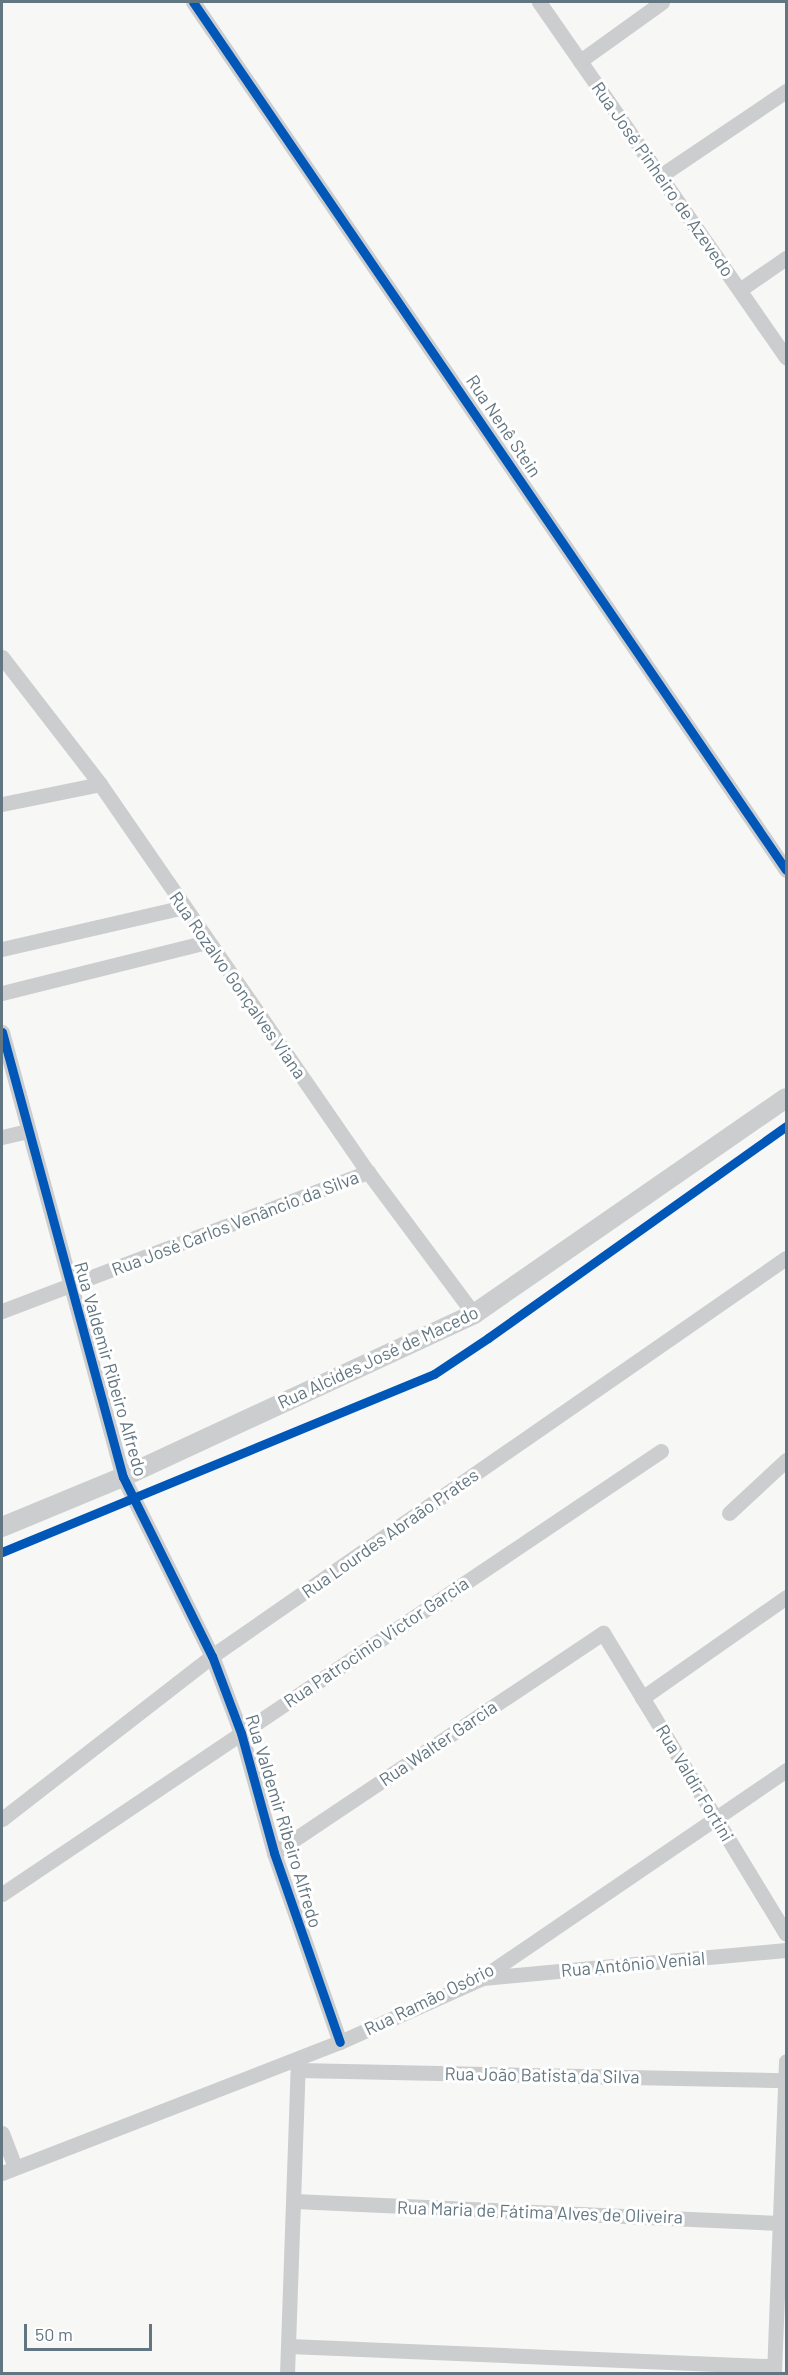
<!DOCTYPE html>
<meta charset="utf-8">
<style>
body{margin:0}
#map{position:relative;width:788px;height:2375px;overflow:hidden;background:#f7f7f6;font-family:Barlow,sans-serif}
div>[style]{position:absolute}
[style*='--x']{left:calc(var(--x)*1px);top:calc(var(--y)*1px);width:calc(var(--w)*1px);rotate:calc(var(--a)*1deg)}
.minor>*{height:15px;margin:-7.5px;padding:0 7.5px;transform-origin:7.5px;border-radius:7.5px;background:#cccdce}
.tertiary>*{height:20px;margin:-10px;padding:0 10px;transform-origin:10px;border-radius:10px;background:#cccdce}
.cycleway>*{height:9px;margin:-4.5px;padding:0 4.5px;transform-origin:4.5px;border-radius:4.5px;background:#0057b8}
span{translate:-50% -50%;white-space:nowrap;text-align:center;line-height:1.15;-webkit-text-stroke:6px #fff;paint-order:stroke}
.street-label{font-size:18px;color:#627681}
.frame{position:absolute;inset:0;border:3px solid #627681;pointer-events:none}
.scale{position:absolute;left:24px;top:2324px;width:128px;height:27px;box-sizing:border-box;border:3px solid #627681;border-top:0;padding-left:8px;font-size:18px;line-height:21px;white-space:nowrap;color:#627681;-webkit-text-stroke:4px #fff;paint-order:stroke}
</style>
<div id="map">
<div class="minor">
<i style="--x:193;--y:2;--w:1051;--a:55.66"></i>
<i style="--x:539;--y:2;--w:433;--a:55.2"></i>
<i style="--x:580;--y:61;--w:101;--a:-35.7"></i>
<i style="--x:660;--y:176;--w:152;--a:-34"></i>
<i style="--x:741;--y:289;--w:55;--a:-34.6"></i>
<i style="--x:2;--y:657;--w:160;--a:52.3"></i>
<i style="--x:100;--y:784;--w:472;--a:55.4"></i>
<i style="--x:368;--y:1172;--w:177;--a:53.3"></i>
<i style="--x:2;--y:804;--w:100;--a:-11.5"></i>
<i style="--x:2;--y:949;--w:187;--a:-13"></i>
<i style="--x:2;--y:993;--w:211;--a:-14"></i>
<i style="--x:2;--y:1032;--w:461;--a:74.8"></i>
<i style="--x:123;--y:1477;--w:200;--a:63.6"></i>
<i style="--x:212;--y:1656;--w:82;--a:69.4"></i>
<i style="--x:241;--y:1733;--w:124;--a:74.6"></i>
<i style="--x:274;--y:1853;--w:200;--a:70.8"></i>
<i style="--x:2;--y:1137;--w:27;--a:-13"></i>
<i style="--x:2;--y:1311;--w:392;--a:-20.8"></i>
<i style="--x:729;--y:1513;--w:78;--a:-42.9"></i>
<i style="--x:642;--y:1698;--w:176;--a:-35"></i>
<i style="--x:2;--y:1819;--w:266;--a:-37.8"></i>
<i style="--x:212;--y:1656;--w:698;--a:-34.74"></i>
<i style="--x:274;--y:1853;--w:396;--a:-33.8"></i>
<i style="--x:603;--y:1633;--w:352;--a:58.7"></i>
<i style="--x:2;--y:1894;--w:794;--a:-33.91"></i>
<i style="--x:483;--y:1978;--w:304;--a:-5.3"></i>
<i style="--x:298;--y:2070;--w:487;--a:1.2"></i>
<i style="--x:2;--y:2133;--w:36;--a:69"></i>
<i style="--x:2;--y:2173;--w:362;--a:-21.2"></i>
<i style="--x:340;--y:2042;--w:154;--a:-24.2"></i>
<i style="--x:480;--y:1979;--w:371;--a:-34.3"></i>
<i style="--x:294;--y:2201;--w:492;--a:2.6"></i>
<i style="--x:289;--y:2346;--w:485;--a:2.4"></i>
<i style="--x:287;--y:2374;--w:315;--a:-88"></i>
<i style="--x:774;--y:2374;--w:313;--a:-87.8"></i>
</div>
<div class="tertiary">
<i style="--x:2;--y:1527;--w:131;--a:-22.5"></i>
<i style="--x:123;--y:1477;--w:387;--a:-24.9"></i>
<i style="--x:474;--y:1314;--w:379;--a:-34.7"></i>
</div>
<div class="cycleway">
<i style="--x:193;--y:2;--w:1051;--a:55.66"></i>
<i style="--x:2;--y:1032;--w:461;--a:74.8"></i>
<i style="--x:123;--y:1477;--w:200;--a:63.6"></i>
<i style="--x:212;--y:1656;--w:82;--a:69.4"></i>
<i style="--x:241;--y:1733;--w:124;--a:74.6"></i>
<i style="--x:274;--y:1853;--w:200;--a:70.8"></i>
<i style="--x:2;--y:1552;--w:467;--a:-22.4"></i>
<i style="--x:434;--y:1374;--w:65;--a:-33.7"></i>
<i style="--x:488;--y:1338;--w:366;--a:-35.4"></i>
</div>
<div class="street-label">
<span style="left:663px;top:179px;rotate:55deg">Rua José Pinheiro de Azevedo</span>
<span style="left:504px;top:426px;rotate:56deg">Rua Nenê Stein</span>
<span style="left:238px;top:985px;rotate:55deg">Rua Rozalvo Gonçalves Viana</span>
<span style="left:235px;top:1223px;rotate:-21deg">Rua José Carlos Venâncio da Silva</span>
<span style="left:378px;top:1357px;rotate:-25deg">Rua Alcídes José de Macedo</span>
<span style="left:111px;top:1369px;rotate:74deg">Rua Valdemir Ribeiro Alfredo</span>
<span style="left:390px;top:1533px;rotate:-35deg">Rua Lourdes Abraão Prates</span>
<span style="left:376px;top:1642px;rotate:-34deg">Rua Patrocinio Victor Garcia</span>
<span style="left:438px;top:1743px;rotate:-34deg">Rua Walter Garcia</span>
<span style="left:695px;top:1783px;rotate:59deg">Rua Valdir Fortini</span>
<span style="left:284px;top:1821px;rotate:73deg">Rua Valdemir Ribeiro Alfredo</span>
<span style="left:633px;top:1964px;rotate:-5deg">Rua Antônio Venial</span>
<span style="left:429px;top:1999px;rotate:-26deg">Rua Ramão Osório</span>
<span style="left:542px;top:2075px;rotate:1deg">Rua João Batista da Silva</span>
<span style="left:540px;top:2212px;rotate:2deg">Rua Maria de Fátima Alves de Oliveira</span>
</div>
<div class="frame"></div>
<div class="scale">50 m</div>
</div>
